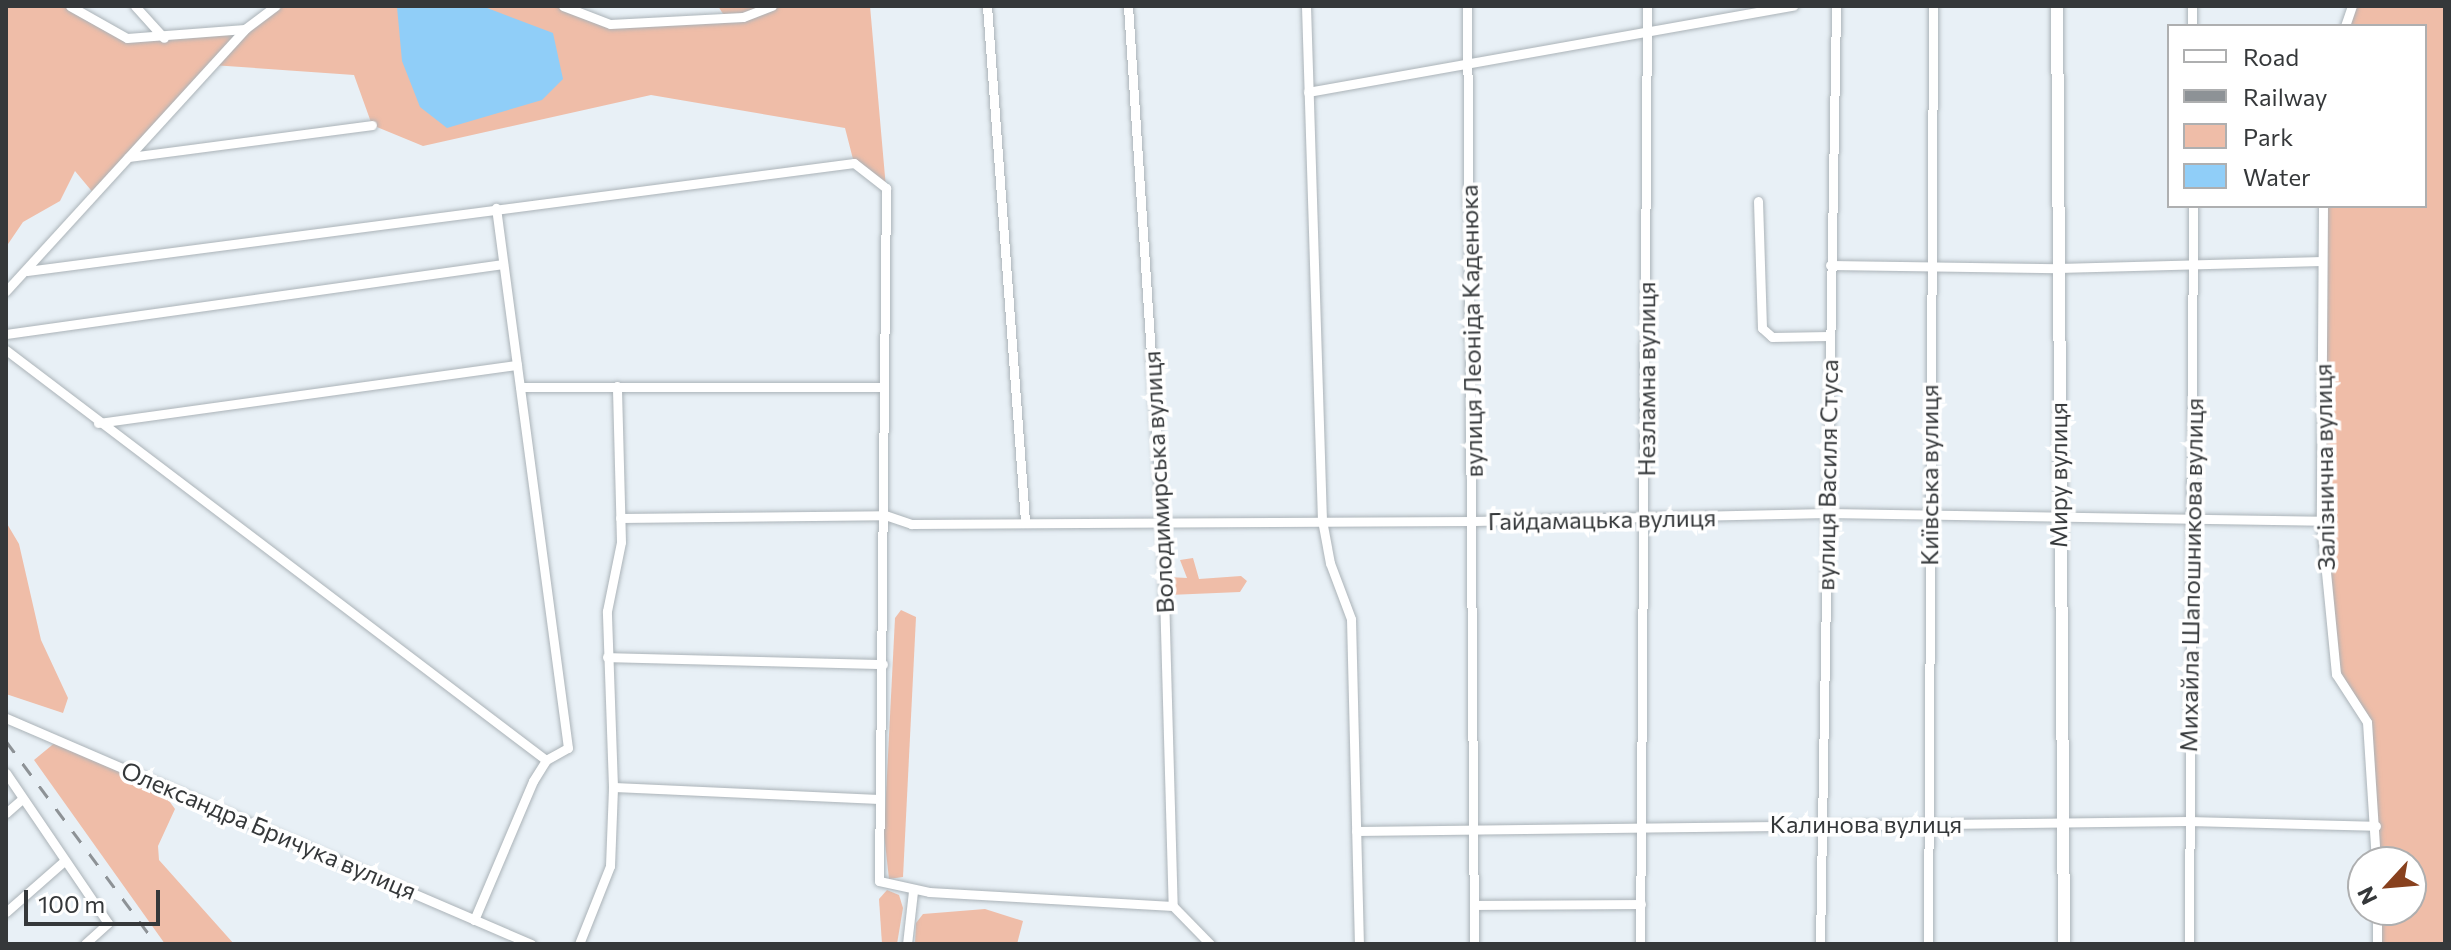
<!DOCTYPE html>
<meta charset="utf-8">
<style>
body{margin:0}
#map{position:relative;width:2451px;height:950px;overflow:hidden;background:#e8f0f6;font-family:Commissioner,sans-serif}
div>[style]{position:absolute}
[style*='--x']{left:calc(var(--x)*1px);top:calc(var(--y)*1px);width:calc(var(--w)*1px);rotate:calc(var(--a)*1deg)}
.green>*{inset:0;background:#efbda8}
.water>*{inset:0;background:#90cef8}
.roads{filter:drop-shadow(0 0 2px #abb3b8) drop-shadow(0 0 2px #abb3b8)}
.street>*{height:9px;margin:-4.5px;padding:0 4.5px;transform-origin:4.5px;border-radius:4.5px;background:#fff}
.secondary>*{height:12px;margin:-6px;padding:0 6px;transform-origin:6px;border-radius:6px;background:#fff}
.rail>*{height:3px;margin-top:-1.5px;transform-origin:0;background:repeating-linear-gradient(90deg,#8d9296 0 14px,transparent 0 28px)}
span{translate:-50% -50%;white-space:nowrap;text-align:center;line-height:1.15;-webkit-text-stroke:7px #fff;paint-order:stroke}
.street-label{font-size:24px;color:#35383a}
.frame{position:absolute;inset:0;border:8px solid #35383a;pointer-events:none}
.legend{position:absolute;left:2167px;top:24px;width:260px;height:184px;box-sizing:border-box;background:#fff;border:2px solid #aeafb0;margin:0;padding:10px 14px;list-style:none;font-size:24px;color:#35383a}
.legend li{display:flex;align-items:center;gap:16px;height:40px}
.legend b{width:40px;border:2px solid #aeafb0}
.north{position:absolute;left:2347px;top:846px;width:80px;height:80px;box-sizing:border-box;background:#fff;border:2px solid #aeafb0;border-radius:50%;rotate:244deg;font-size:22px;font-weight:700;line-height:32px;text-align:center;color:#35383a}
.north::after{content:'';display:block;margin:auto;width:28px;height:36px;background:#88411e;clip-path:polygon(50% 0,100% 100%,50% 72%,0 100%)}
.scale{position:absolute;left:24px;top:890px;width:136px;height:36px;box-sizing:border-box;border:4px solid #35383a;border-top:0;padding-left:10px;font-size:24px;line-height:28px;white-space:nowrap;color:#35383a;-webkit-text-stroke:6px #fff;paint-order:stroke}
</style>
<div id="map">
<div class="green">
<i style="clip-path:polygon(6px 6px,70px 6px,127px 38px,245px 29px,275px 6px,563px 6px,610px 24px,725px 17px,718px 6px,870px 6px,886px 188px,854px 163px,845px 128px,651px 95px,423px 146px,372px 125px,354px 75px,212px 65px,95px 195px,75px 171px,60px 201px,23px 222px,6px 247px)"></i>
<i style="clip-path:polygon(2352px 6px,2445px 6px,2445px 944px,2375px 944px,2375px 910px,2411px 910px,2411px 862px,2376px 862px,2367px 722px,2336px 674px,2321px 521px,2323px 206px,2425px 206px,2425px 26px,2345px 26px)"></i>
<i style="clip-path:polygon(6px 522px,19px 544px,41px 640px,68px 698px,63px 713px,6px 694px)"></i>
<i style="clip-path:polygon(1193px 558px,1199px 579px,1241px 576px,1247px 581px,1240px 592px,1169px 595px,1168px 577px,1187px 578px,1180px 560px)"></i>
<i style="clip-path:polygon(901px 610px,916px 617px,903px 877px,889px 879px,884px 834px,895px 618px)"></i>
<i style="clip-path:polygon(57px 741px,120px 768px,167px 798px,175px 809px,158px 846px,159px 860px,234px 944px,165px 944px,34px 760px)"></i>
<i style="clip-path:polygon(887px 890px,899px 895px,903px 908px,897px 944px,882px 944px,879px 899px)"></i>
<i style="clip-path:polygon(985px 909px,1023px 921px,1017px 944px,915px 944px,916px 923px,923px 914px)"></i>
</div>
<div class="water">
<i style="clip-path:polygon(482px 6px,553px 33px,563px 79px,542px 100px,447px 128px,420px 107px,402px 61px,397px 7px)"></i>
</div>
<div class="roads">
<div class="street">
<i style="--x:70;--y:6;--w:65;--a:29.3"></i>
<i style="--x:127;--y:38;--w:118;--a:-4.4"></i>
<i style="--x:135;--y:6;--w:43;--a:47.8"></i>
<i style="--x:563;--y:6;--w:50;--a:21"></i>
<i style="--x:610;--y:24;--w:133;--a:-3"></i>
<i style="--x:743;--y:17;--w:31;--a:-21"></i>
<i style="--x:987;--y:6;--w:516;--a:85.78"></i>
<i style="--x:1128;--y:6;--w:517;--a:86.23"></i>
<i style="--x:1162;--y:522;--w:384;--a:88.4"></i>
<i style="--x:1173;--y:906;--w:53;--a:45.8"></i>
<i style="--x:1306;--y:6;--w:514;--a:88.22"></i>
<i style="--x:1322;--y:520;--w:44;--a:79.5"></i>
<i style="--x:1330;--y:563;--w:60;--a:69.4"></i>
<i style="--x:1351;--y:619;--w:325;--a:88.6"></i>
<i style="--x:1467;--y:6;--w:938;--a:89.57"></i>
<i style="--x:2192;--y:6;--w:20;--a:90"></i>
<i style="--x:2345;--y:26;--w:21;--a:-71"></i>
<i style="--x:1308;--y:92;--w:493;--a:-10.1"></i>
<i style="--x:129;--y:157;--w:245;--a:-7.5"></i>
<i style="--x:1758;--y:201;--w:127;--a:88.2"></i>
<i style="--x:1762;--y:328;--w:13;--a:42"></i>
<i style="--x:1772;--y:337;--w:57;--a:-1"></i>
<i style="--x:2323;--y:206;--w:315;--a:90.4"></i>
<i style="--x:2321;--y:521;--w:154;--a:84.4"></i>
<i style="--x:2336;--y:674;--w:57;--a:57.1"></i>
<i style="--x:2367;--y:722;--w:140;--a:86.3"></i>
<i style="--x:1830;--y:265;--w:228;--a:0.8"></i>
<i style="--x:2058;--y:268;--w:264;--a:-1.5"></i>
<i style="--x:27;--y:271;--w:834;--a:-7.44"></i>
<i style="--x:854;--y:163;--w:41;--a:38"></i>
<i style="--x:886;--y:188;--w:693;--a:90.58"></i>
<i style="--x:879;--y:881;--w:51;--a:12.4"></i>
<i style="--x:929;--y:892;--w:244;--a:3.3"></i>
<i style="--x:6;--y:291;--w:355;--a:-47.6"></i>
<i style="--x:245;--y:29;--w:38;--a:-37"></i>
<i style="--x:6;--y:334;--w:502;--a:-8.02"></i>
<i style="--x:6;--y:350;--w:678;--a:37.21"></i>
<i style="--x:520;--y:387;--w:362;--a:0"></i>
<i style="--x:98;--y:423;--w:423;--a:-7.9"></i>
<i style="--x:620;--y:518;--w:265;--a:-0.6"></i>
<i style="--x:885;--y:515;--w:28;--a:19"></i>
<i style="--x:911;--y:524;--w:563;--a:-0.31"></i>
<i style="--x:1474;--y:521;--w:353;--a:-1.3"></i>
<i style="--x:1827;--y:513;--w:494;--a:0.9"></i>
<i style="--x:607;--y:657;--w:276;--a:1.5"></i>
<i style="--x:6;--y:718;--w:572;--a:23.29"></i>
<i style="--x:6;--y:773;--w:181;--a:55.8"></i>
<i style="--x:108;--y:923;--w:31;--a:138"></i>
<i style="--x:613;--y:787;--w:267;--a:2.6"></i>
<i style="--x:6;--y:813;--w:21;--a:-41"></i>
<i style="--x:1356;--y:831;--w:832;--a:-0.69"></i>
<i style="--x:2188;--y:821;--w:188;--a:1.5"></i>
<i style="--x:1474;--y:905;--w:167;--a:-0.3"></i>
<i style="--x:2377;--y:910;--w:34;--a:90"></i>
<i style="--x:6;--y:912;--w:76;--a:-41.3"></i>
<i style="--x:474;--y:920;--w:151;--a:-67"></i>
<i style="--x:533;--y:781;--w:25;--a:-58"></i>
<i style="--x:546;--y:760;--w:25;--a:-29"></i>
<i style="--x:568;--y:748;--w:545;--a:-97.59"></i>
<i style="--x:579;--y:944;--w:84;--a:-68.3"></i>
<i style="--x:610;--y:866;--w:79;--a:-87.8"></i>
<i style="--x:613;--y:787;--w:176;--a:-92"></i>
<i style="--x:607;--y:611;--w:70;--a:-78.5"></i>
<i style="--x:621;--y:542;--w:156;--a:-91.5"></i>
<i style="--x:907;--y:944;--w:53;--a:-83.5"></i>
<i style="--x:1640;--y:944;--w:938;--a:-89.57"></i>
<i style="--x:1820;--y:944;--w:938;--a:-89.02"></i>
<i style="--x:1928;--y:944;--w:938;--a:-89.69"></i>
<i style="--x:2189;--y:944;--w:738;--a:-89.69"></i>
</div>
<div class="secondary">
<i style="--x:2057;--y:6;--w:938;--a:89.57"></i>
</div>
</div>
<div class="rail">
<i style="--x:6;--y:741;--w:252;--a:53.5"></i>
</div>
<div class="street-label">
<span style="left:1471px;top:331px;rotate:-91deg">вулиця Леоніда Каденюка</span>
<span style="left:1646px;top:379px;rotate:-90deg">Незламна вулиця</span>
<span style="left:2324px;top:467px;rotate:-91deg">Залізнична вулиця</span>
<span style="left:1827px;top:475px;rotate:-89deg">вулиця Василя Стуса</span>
<span style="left:1929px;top:475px;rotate:-90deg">Київська вулиця</span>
<span style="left:2058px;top:475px;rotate:-90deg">Миру вулиця</span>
<span style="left:1158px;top:482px;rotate:-93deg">Володимирська вулиця</span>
<span style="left:1602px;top:519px;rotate:-1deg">Гайдамацька вулиця</span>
<span style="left:2191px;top:575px;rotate:-89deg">Михайла Шапошникова вулиця</span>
<span style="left:1866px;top:824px">Калинова вулиця</span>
<span style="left:269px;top:830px;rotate:23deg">Олександра Бричука вулиця</span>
</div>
<div class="frame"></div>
<ul class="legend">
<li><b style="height:10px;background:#fff"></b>Road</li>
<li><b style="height:10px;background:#8d9296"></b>Railway</li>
<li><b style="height:22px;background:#efbda8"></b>Park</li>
<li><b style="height:22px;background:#90cef8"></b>Water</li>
</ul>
<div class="north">N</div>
<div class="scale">100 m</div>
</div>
